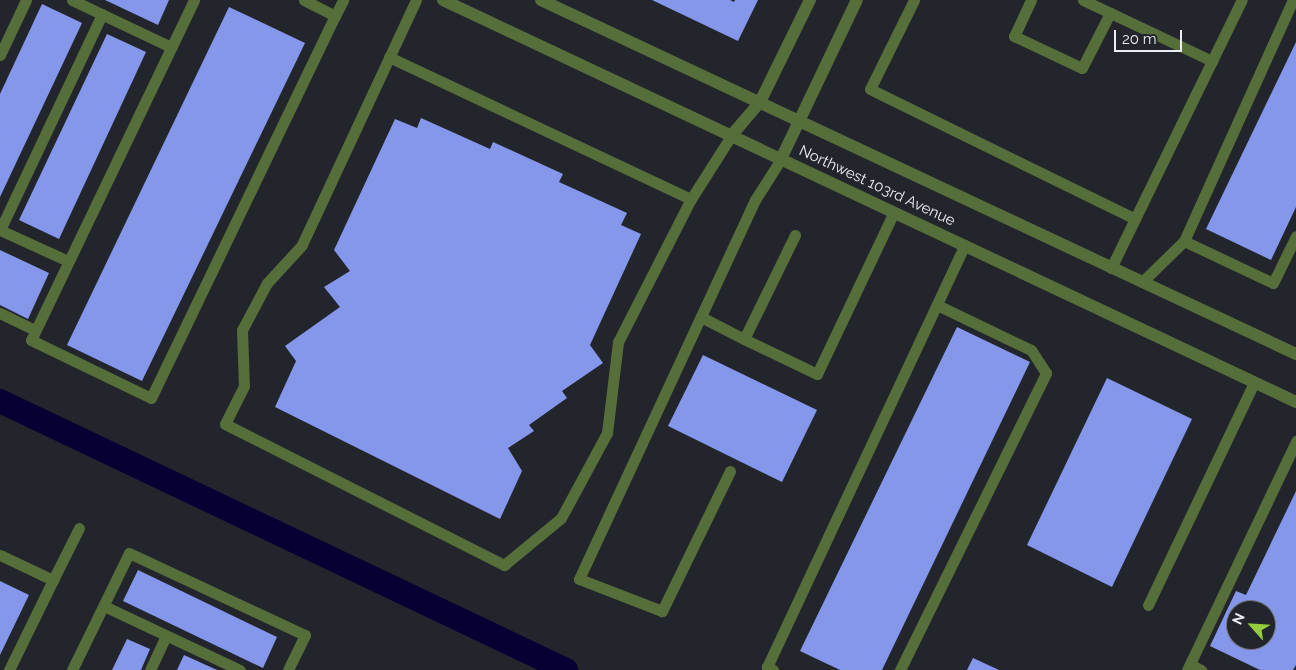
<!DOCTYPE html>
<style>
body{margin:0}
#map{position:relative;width:1296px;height:670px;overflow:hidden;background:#23252d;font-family:Raleway,sans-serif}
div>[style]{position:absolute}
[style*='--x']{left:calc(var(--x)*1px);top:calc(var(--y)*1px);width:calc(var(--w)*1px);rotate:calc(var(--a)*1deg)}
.canal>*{height:24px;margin:-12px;padding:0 12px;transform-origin:12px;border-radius:12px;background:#050034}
.building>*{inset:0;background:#8597ea}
.service>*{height:11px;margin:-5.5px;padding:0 5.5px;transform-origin:5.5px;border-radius:5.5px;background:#566e39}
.tertiary>*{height:12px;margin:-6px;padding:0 6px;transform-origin:6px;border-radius:6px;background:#566e39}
span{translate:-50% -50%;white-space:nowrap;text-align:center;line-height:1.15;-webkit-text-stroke:5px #23252d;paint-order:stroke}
.street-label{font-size:15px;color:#ecedf3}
.north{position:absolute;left:1226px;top:600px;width:50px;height:50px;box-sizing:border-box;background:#23252d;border:1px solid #73757c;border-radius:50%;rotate:296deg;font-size:14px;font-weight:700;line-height:20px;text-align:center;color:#ecedf3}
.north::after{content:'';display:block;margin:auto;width:18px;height:22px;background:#93cc3d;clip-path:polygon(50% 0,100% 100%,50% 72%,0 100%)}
.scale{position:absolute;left:1114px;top:30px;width:68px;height:22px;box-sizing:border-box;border:2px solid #ecedf3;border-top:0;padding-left:6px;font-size:15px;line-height:18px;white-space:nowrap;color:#ecedf3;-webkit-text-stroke:4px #23252d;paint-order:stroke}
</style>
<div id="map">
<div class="canal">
<i style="--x:0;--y:401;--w:627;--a:25.42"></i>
</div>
<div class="building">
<i style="clip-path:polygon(105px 0,169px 0,158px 25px)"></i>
<i style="clip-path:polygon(652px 0,730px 0,734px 2px,735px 0,758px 0,738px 41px)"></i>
<i style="clip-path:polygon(42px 4px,82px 23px,0 197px,0 94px)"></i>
<i style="clip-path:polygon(229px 7px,305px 43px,142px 381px,67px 345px)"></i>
<i style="clip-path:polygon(107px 34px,146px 52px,59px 239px,19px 220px)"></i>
<i style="clip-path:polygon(1296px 42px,1296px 207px,1271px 260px,1206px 229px)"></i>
<i style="clip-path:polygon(421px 118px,490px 149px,493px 142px,563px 174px,559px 182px,627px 213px,621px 225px,641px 234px,590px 345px,603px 363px,562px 391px,567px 398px,529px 425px,534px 431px,508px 448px,522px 471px,500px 519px,275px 407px,296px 361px,285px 346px,340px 307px,324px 287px,350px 271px,334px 250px,395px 119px,417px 128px)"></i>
<i style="clip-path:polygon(0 250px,49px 273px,28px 319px,0 305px)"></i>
<i style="clip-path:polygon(957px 327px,1030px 362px,882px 670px,840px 670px,800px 651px)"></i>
<i style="clip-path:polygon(703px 355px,817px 410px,782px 482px,668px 426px)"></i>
<i style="clip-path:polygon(1107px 378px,1192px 419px,1112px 587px,1027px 545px)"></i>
<i style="clip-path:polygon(evenodd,1296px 491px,1296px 665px,1293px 670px,1260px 670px,1210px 646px,1236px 591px,1246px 595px,1296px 491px,1236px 610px,1266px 610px,1266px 640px,1236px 640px,1236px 610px)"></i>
<i style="clip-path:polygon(138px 570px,277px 637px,263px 668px,123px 601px)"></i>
<i style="clip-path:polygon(0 581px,29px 595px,0 655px)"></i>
<i style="clip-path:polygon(127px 639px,150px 649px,141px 670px,112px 670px)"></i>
<i style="clip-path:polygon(184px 655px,217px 670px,177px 670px)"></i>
<i style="clip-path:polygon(973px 658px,999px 670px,967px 670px)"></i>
</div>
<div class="service">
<i style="--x:72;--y:0;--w:110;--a:25.4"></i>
<i style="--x:194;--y:0;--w:377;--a:115.6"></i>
<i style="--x:31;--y:340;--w:133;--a:25.8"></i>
<i style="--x:151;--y:398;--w:424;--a:-64.3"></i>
<i style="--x:304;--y:0;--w:35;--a:27"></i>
<i style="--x:335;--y:16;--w:18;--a:-63"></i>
<i style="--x:416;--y:0;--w:270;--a:115"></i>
<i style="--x:302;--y:245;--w:52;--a:132.6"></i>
<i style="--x:267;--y:283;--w:53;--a:118"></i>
<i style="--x:242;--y:330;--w:56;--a:88"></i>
<i style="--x:244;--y:386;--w:42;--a:116.6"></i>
<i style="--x:225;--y:424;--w:313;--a:26.8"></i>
<i style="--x:504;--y:565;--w:74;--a:-39.5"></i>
<i style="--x:561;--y:518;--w:97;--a:-61.6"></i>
<i style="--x:607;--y:433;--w:92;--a:-83.1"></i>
<i style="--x:618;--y:342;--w:161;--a:-63"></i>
<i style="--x:691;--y:199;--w:75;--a:-57.6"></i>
<i style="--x:914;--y:0;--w:99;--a:116.3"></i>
<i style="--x:870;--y:89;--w:295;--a:26.1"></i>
<i style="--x:1031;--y:0;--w:40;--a:115"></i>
<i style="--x:1014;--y:36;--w:75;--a:25.2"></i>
<i style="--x:1082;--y:68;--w:62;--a:-63"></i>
<i style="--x:1083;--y:0;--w:143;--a:25.3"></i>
<i style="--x:0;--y:55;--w:61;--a:-64.7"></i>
<i style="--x:389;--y:57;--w:334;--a:25.2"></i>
<i style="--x:0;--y:230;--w:239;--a:-64.7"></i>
<i style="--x:0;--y:230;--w:75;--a:24.5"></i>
<i style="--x:795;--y:235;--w:116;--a:116.1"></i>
<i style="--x:744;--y:339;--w:81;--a:25.6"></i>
<i style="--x:817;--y:374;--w:179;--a:-64.6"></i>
<i style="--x:1184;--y:241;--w:98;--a:25.3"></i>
<i style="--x:1273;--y:283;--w:52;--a:-63.9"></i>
<i style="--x:1111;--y:268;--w:298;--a:-64"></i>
<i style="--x:1142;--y:282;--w:59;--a:-44.3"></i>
<i style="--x:1184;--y:241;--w:265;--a:-65.7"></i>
<i style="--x:0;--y:313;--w:39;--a:26"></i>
<i style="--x:701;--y:317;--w:48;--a:27.1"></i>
<i style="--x:730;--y:471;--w:156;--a:115.9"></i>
<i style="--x:662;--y:611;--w:89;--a:-158.9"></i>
<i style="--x:579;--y:579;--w:418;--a:-65.1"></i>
<i style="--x:755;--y:200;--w:49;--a:-57.6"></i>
<i style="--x:0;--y:555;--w:59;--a:25.3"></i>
<i style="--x:53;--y:580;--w:100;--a:116.1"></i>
<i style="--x:53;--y:580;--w:58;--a:-63.4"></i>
<i style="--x:1148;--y:605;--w:246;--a:-64.5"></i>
<i style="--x:104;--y:606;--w:150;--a:25.2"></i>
<i style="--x:1190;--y:664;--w:13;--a:29"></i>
<i style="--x:72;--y:670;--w:130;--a:-64"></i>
<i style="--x:129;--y:553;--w:194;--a:25"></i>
<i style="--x:305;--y:635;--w:39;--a:116"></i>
<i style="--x:150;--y:670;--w:38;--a:-65"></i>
<i style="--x:773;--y:670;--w:7;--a:-153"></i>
<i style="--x:767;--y:667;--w:466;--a:-64.9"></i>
<i style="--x:900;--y:670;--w:331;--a:-63.8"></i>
<i style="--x:1046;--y:373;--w:27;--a:-123"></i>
<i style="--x:1031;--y:350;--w:104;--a:-154.4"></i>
<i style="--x:1187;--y:670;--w:254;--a:-64.5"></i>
</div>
<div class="tertiary">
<i style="--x:443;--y:0;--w:943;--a:25.23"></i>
<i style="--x:541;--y:0;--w:834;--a:25.12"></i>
<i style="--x:731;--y:136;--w:45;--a:-49.5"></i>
<i style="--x:760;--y:102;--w:114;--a:-63.9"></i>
<i style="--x:781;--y:159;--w:176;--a:-64.5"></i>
</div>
<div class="street-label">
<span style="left:877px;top:186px;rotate:25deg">Northwest 103rd Avenue</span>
</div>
<div class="north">N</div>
<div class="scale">20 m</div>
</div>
